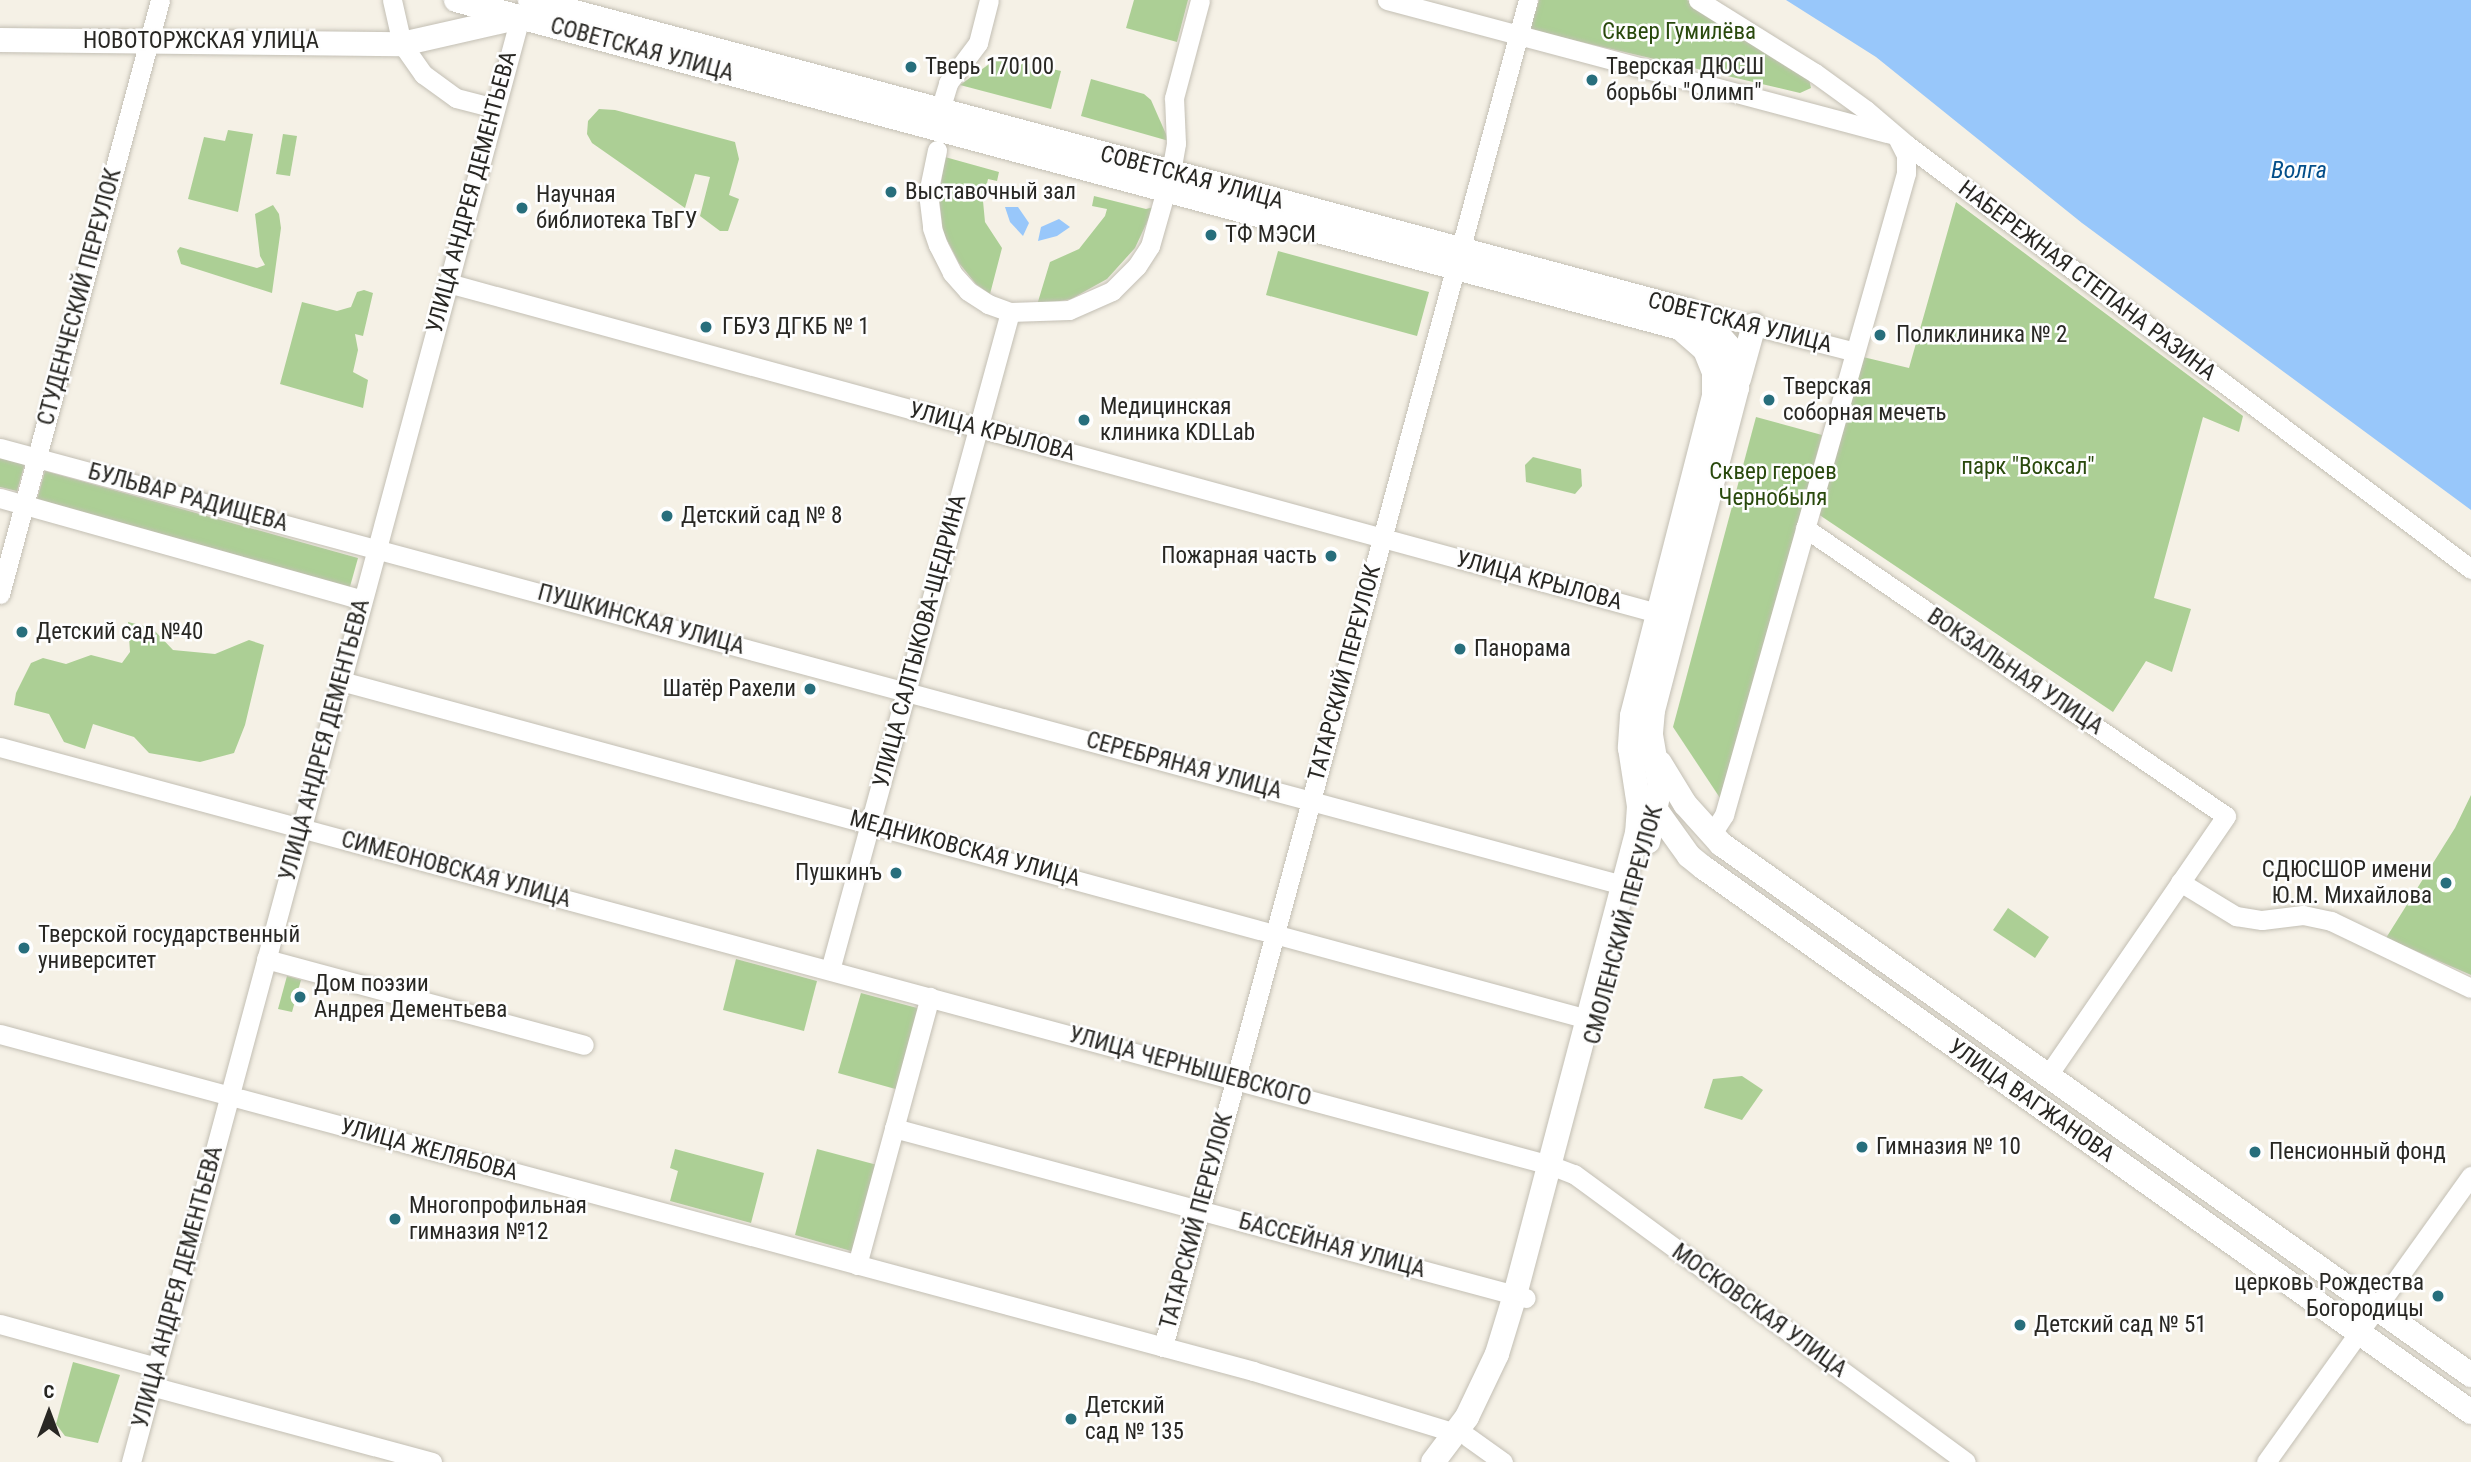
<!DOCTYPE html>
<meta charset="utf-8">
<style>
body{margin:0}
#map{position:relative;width:2471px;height:1462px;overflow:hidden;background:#f5f1e6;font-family:"Roboto Condensed",sans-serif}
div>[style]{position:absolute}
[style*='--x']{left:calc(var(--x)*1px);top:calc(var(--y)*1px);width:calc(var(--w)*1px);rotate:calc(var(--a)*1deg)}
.green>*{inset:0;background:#accf95}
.water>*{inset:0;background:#98c7fa}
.roads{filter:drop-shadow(0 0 2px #c3bfb4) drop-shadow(0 0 2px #c3bfb4)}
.minor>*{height:19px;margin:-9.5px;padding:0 9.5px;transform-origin:9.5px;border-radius:9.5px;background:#fff}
.major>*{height:24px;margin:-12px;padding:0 12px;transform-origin:12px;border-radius:12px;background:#fff}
.dots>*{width:19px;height:19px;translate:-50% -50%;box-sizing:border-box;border:4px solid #fefefe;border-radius:50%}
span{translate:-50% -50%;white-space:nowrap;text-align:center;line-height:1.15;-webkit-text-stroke:5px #fefefe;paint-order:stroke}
.park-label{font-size:23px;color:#29490c}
.street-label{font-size:23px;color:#282723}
.poi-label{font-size:23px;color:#282723}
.left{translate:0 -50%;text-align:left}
.right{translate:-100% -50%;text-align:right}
.water-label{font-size:24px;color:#044f8a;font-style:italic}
.north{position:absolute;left:14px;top:1378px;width:70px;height:70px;-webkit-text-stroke:5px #fefefe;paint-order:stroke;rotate:0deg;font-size:19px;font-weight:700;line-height:28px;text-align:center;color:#282723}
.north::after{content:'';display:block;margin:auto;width:24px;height:32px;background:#282723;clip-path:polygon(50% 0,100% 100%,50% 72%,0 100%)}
</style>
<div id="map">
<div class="green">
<i style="clip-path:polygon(1134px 0,1188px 0,1177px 42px,1126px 28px)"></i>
<i style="clip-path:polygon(1539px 0,1687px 0,1808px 75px,1811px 88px,1800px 93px,1530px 30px)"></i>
<i style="clip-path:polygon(999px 57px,1061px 71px,1051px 109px,960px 85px)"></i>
<i style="clip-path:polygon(1091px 79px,1144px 94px,1151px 100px,1169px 141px,1081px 116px)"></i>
<i style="clip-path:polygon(599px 109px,615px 110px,735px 142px,739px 159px,729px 195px,739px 199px,728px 231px,720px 231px,700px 216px,710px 177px,695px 174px,685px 208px,592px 143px,587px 134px,588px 121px)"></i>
<i style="clip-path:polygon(228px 130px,253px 134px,238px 212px,188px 199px,204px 137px,225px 141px)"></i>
<i style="clip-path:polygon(283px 134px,297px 136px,290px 176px,276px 174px)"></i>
<i style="clip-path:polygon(945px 157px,999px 172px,997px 181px,988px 179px,983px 201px,985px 222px,1002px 248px,990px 294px,976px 284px,959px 263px,943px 232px,939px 197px)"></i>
<i style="clip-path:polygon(1094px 196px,1146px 209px,1154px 207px,1135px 248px,1107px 279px,1071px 299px,1037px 305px,1050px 262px,1079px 249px,1105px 216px,1107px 209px,1092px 206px)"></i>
<i style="clip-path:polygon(1956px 202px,2243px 416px,2239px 432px,2203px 417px,2154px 598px,2191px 609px,2172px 672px,2146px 661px,2113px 712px,1818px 514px,1863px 357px,1909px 368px)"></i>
<i style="clip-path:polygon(273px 205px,279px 214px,281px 228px,272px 293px,181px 264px,177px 251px,180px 247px,257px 268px,265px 265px,260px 256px,255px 214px)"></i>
<i style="clip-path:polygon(1278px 251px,1429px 292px,1417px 336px,1266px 295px)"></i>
<i style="clip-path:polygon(364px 290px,373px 293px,363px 336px,355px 334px,358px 350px,353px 372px,368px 380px,363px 408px,280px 384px,302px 302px,337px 311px,351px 307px,357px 292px)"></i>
<i style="clip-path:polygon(1756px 417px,1822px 435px,1722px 801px,1673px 727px)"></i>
<i style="clip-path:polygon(0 457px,25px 463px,17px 491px,0 487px)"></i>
<i style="clip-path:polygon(1533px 457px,1581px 469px,1582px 486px,1575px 494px,1526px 482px,1525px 465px)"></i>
<i style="clip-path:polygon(45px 471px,358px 558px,349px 590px,37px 500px)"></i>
<i style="clip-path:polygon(128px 622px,152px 628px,173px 650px,215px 654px,249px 640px,264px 645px,245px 725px,234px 753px,200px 762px,149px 753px,134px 737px,93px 724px,85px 749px,64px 742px,49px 714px,14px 705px,16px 693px,31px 663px,43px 658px,66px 664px,91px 655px,122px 663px,130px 652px)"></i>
<i style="clip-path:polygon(2471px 795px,2471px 975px,2386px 938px,2455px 828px)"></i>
<i style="clip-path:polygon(2008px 908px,2049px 937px,2035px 958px,1993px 930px)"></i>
<i style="clip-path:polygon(736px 959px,817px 981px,804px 1031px,723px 1010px)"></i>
<i style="clip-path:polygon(287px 976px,301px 980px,292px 1012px,278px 1009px)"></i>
<i style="clip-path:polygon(861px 993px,921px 1009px,899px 1090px,838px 1073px)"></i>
<i style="clip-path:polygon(1742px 1076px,1763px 1090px,1742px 1120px,1704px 1108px,1713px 1079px)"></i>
<i style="clip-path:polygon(675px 1149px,764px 1173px,751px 1223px,670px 1201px,678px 1171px,670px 1168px)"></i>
<i style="clip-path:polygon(817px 1149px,881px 1166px,858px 1253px,795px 1235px)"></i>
<i style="clip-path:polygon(73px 1362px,120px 1375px,98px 1443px,65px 1436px,56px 1424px)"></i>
</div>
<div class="water">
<i style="clip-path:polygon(1786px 0,2471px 0,2471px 510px,2082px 223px,1876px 57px)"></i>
<i style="clip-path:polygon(1005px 207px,1018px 207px,1029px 223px,1023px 236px,1010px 222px)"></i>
<i style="clip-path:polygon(1059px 219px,1070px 227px,1057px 236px,1038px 241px,1041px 227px)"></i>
</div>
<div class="roads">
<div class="minor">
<i style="--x:392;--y:0;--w:45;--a:77.2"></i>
<i style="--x:402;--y:44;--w:37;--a:55"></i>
<i style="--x:423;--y:74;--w:41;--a:36"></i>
<i style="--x:456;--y:98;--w:40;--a:14.4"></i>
<i style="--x:1387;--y:0;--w:522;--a:14.89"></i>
<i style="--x:1698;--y:0;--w:138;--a:32"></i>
<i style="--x:1815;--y:73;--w:63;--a:36"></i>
<i style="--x:1866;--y:110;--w:54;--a:40.5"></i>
<i style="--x:1907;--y:145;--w:706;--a:36.93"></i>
<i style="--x:940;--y:110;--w:28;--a:-73"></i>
<i style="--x:948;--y:83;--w:50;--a:-53.1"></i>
<i style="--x:978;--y:43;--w:44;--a:-75.7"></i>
<i style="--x:937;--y:150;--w:44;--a:101.8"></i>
<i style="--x:928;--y:193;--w:35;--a:83"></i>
<i style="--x:932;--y:228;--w:18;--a:71"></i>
<i style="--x:938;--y:245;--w:31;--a:63"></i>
<i style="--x:952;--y:273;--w:24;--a:48"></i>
<i style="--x:968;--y:291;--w:24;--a:33"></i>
<i style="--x:988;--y:304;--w:23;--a:20"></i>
<i style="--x:1010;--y:312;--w:59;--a:-1.9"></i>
<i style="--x:1069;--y:310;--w:47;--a:-23.8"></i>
<i style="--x:1112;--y:291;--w:35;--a:-45"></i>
<i style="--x:1137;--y:266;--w:24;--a:-57"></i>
<i style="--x:1150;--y:246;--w:58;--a:-74.1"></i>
<i style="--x:1171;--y:172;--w:29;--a:-80"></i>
<i style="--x:1176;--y:143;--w:45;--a:-92.5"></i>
<i style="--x:1174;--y:98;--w:101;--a:-75.1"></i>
<i style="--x:448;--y:283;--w:1254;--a:15.26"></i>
<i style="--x:1692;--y:310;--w:168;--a:14.4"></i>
<i style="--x:0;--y:448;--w:1681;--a:15.07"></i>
<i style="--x:0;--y:498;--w:376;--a:15.7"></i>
<i style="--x:1805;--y:528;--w:510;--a:34.38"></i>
<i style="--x:2226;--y:816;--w:314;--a:124.5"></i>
<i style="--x:0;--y:594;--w:615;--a:-74.92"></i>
<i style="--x:341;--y:681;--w:1292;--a:15.17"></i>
<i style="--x:0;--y:747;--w:1605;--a:15.09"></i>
<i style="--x:1550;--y:1165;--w:26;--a:21"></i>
<i style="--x:1574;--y:1174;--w:486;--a:36.3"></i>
<i style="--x:1711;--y:835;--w:24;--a:-57"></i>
<i style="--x:1724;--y:815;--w:667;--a:-74.17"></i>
<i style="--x:1906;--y:173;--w:18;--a:-90"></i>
<i style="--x:1906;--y:155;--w:18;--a:-117"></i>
<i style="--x:2180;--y:882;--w:66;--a:31.3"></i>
<i style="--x:2236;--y:916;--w:26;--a:9"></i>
<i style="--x:2262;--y:920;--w:41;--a:-7"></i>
<i style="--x:2303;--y:915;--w:29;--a:12"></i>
<i style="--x:2331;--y:921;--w:155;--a:25.6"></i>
<i style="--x:266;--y:959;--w:329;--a:15.1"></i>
<i style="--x:830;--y:970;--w:682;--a:-74.7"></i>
<i style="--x:0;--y:1034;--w:1298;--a:15.05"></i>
<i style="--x:1253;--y:1371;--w:212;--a:17"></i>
<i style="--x:894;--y:1128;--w:654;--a:15.06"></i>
<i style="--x:857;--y:1265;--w:278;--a:-74.8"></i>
<i style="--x:0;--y:1324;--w:162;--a:15.4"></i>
<i style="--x:1163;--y:1347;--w:1396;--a:-74.84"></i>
<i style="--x:151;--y:1386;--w:291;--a:15.1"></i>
<i style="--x:1468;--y:1437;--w:43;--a:35.5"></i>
<i style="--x:131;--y:1462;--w:1496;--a:-74.93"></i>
<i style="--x:2266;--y:1462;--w:352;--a:-54.4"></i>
</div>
<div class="major">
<i style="--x:456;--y:0;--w:1267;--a:15"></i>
<i style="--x:1680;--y:328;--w:33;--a:41"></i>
<i style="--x:1705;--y:350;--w:24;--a:68"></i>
<i style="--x:1714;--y:372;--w:24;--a:90"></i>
<i style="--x:1714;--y:396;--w:330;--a:104.4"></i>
<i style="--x:1632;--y:716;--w:32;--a:94"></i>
<i style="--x:1630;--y:748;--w:59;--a:81.2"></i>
<i style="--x:1639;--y:806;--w:27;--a:94"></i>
<i style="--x:1637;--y:833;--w:478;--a:104.8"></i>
<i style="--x:1515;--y:1295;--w:62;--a:107"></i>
<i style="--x:1497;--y:1354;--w:70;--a:115.5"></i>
<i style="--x:1467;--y:1417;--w:56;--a:127.1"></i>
<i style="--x:530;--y:0;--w:1199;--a:14.99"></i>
<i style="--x:1688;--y:310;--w:18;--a:27"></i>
<i style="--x:1704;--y:318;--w:37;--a:49"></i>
<i style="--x:1728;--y:346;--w:18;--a:68"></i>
<i style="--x:1735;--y:363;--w:25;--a:85"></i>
<i style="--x:1737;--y:388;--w:333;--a:104.6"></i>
<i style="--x:1653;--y:710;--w:25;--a:95"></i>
<i style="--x:1651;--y:735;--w:53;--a:80.2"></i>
<i style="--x:1660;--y:787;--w:56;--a:102.3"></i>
<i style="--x:0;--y:40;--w:402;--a:0.6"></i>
<i style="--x:402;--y:44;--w:117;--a:-12.8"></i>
<i style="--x:1739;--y:379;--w:56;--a:-74.5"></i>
<i style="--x:1660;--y:763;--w:48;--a:58.6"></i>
<i style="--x:1685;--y:804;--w:54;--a:48"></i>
<i style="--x:1721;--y:844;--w:919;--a:35.3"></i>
<i style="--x:1651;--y:803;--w:65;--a:54.4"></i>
<i style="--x:1689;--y:856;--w:19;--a:39"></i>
<i style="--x:1704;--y:868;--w:940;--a:35.35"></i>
</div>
</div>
<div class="dots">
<i style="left:911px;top:67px;background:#276e7c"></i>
<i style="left:1592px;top:80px;background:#276e7c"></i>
<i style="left:891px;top:192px;background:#276e7c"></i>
<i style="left:522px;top:208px;background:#276e7c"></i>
<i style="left:1211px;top:235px;background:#276e7c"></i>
<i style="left:706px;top:327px;background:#276e7c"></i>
<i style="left:1880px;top:335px;background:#276e7c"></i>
<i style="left:1769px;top:400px;background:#276e7c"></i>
<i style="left:1084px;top:420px;background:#276e7c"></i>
<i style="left:667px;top:516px;background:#276e7c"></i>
<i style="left:1331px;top:556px;background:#276e7c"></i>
<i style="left:22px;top:632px;background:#276e7c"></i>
<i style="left:1460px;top:649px;background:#276e7c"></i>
<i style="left:810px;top:689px;background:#276e7c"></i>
<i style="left:896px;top:873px;background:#276e7c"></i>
<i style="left:2446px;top:883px;background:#276e7c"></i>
<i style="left:24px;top:948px;background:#276e7c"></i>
<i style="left:300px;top:997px;background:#276e7c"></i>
<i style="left:1862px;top:1147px;background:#276e7c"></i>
<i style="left:2255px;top:1152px;background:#276e7c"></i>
<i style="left:395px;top:1219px;background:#276e7c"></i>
<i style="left:2438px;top:1296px;background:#276e7c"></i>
<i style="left:2020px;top:1325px;background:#276e7c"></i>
<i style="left:1071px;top:1419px;background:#276e7c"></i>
</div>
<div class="park-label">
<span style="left:1679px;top:32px">Сквер Гумилёва</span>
<span style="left:2028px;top:467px">парк "Воксал"</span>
<span style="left:1773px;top:485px">Сквер героев<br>Чернобыля</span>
</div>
<div class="street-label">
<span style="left:201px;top:41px">НОВОТОРЖСКАЯ УЛИЦА</span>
<span style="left:642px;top:50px;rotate:15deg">СОВЕТСКАЯ УЛИЦА</span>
<span style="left:1192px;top:178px;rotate:15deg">СОВЕТСКАЯ УЛИЦА</span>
<span style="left:472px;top:192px;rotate:-75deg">УЛИЦА АНДРЕЯ ДЕМЕНТЬЕВА</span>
<span style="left:2087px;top:281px;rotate:37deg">НАБЕРЕЖНАЯ СТЕПАНА РАЗИНА</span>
<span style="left:80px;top:297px;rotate:-75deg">СТУДЕНЧЕСКИЙ ПЕРЕУЛОК</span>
<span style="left:1740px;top:323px;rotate:14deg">СОВЕТСКАЯ УЛИЦА</span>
<span style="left:992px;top:432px;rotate:15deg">УЛИЦА КРЫЛОВА</span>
<span style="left:188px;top:498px;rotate:15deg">БУЛЬВАР РАДИЩЕВА</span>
<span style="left:1539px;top:581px;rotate:15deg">УЛИЦА КРЫЛОВА</span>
<span style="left:641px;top:620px;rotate:15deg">ПУШКИНСКАЯ УЛИЦА</span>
<span style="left:920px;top:641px;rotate:-75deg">УЛИЦА САЛТЫКОВА-ЩЕДРИНА</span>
<span style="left:2015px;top:672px;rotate:34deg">ВОКЗАЛЬНАЯ УЛИЦА</span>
<span style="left:1345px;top:673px;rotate:-75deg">ТАТАРСКИЙ ПЕРЕУЛОК</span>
<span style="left:325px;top:740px;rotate:-75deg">УЛИЦА АНДРЕЯ ДЕМЕНТЬЕВА</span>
<span style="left:1184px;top:766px;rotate:15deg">СЕРЕБРЯНАЯ УЛИЦА</span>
<span style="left:965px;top:849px;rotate:15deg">МЕДНИКОВСКАЯ УЛИЦА</span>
<span style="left:456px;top:870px;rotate:15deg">СИМЕОНОВСКАЯ УЛИЦА</span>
<span style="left:1624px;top:925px;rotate:-75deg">СМОЛЕНСКИЙ ПЕРЕУЛОК</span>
<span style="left:1190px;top:1067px;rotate:15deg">УЛИЦА ЧЕРНЫШЕВСКОГО</span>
<span style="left:2031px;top:1101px;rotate:35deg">УЛИЦА ВАГЖАНОВА</span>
<span style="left:429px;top:1150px;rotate:15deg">УЛИЦА ЖЕЛЯБОВА</span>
<span style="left:1197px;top:1221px;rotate:-75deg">ТАТАРСКИЙ ПЕРЕУЛОК</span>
<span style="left:1332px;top:1246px;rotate:15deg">БАССЕЙНАЯ УЛИЦА</span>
<span style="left:178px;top:1287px;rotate:-75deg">УЛИЦА АНДРЕЯ ДЕМЕНТЬЕВА</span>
<span style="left:1759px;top:1311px;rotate:36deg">МОСКОВСКАЯ УЛИЦА</span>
</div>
<div class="poi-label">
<span class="left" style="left:925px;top:67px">Тверь 170100</span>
<span class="left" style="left:1606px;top:80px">Тверская ДЮСШ<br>борьбы "Олимп"</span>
<span class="left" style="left:905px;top:192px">Выставочный зал</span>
<span class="left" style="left:536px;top:208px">Научная<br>библиотека ТвГУ</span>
<span class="left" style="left:1225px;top:235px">ТФ МЭСИ</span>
<span class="left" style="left:722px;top:327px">ГБУЗ ДГКБ № 1</span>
<span class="left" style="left:1896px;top:335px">Поликлиника № 2</span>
<span class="left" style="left:1783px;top:400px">Тверская<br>соборная мечеть</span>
<span class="left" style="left:1100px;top:420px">Медицинская<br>клиника KDLLab</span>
<span class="left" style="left:681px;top:516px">Детский сад № 8</span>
<span class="right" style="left:1317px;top:556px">Пожарная часть</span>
<span class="left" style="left:36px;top:632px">Детский сад №40</span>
<span class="left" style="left:1474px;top:649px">Панорама</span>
<span class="right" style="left:796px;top:689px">Шатёр Рахели</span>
<span class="right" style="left:2432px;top:883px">СДЮСШОР имени<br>Ю.М. Михайлова</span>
<span class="right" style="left:882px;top:873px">Пушкинъ</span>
<span class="left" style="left:38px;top:948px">Тверской государственный<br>университет</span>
<span class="left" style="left:314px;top:997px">Дом поэзии<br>Андрея Дементьева</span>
<span class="left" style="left:1876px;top:1147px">Гимназия № 10</span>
<span class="left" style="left:2269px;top:1152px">Пенсионный фонд</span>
<span class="left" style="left:409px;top:1219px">Многопрофильная<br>гимназия №12</span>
<span class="right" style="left:2424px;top:1296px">церковь Рождества<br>Богородицы</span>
<span class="left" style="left:2034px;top:1325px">Детский сад № 51</span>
<span class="left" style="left:1085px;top:1419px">Детский<br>сад № 135</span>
</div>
<div class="water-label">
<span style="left:2299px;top:171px">Волга</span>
</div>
<div class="north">С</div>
</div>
